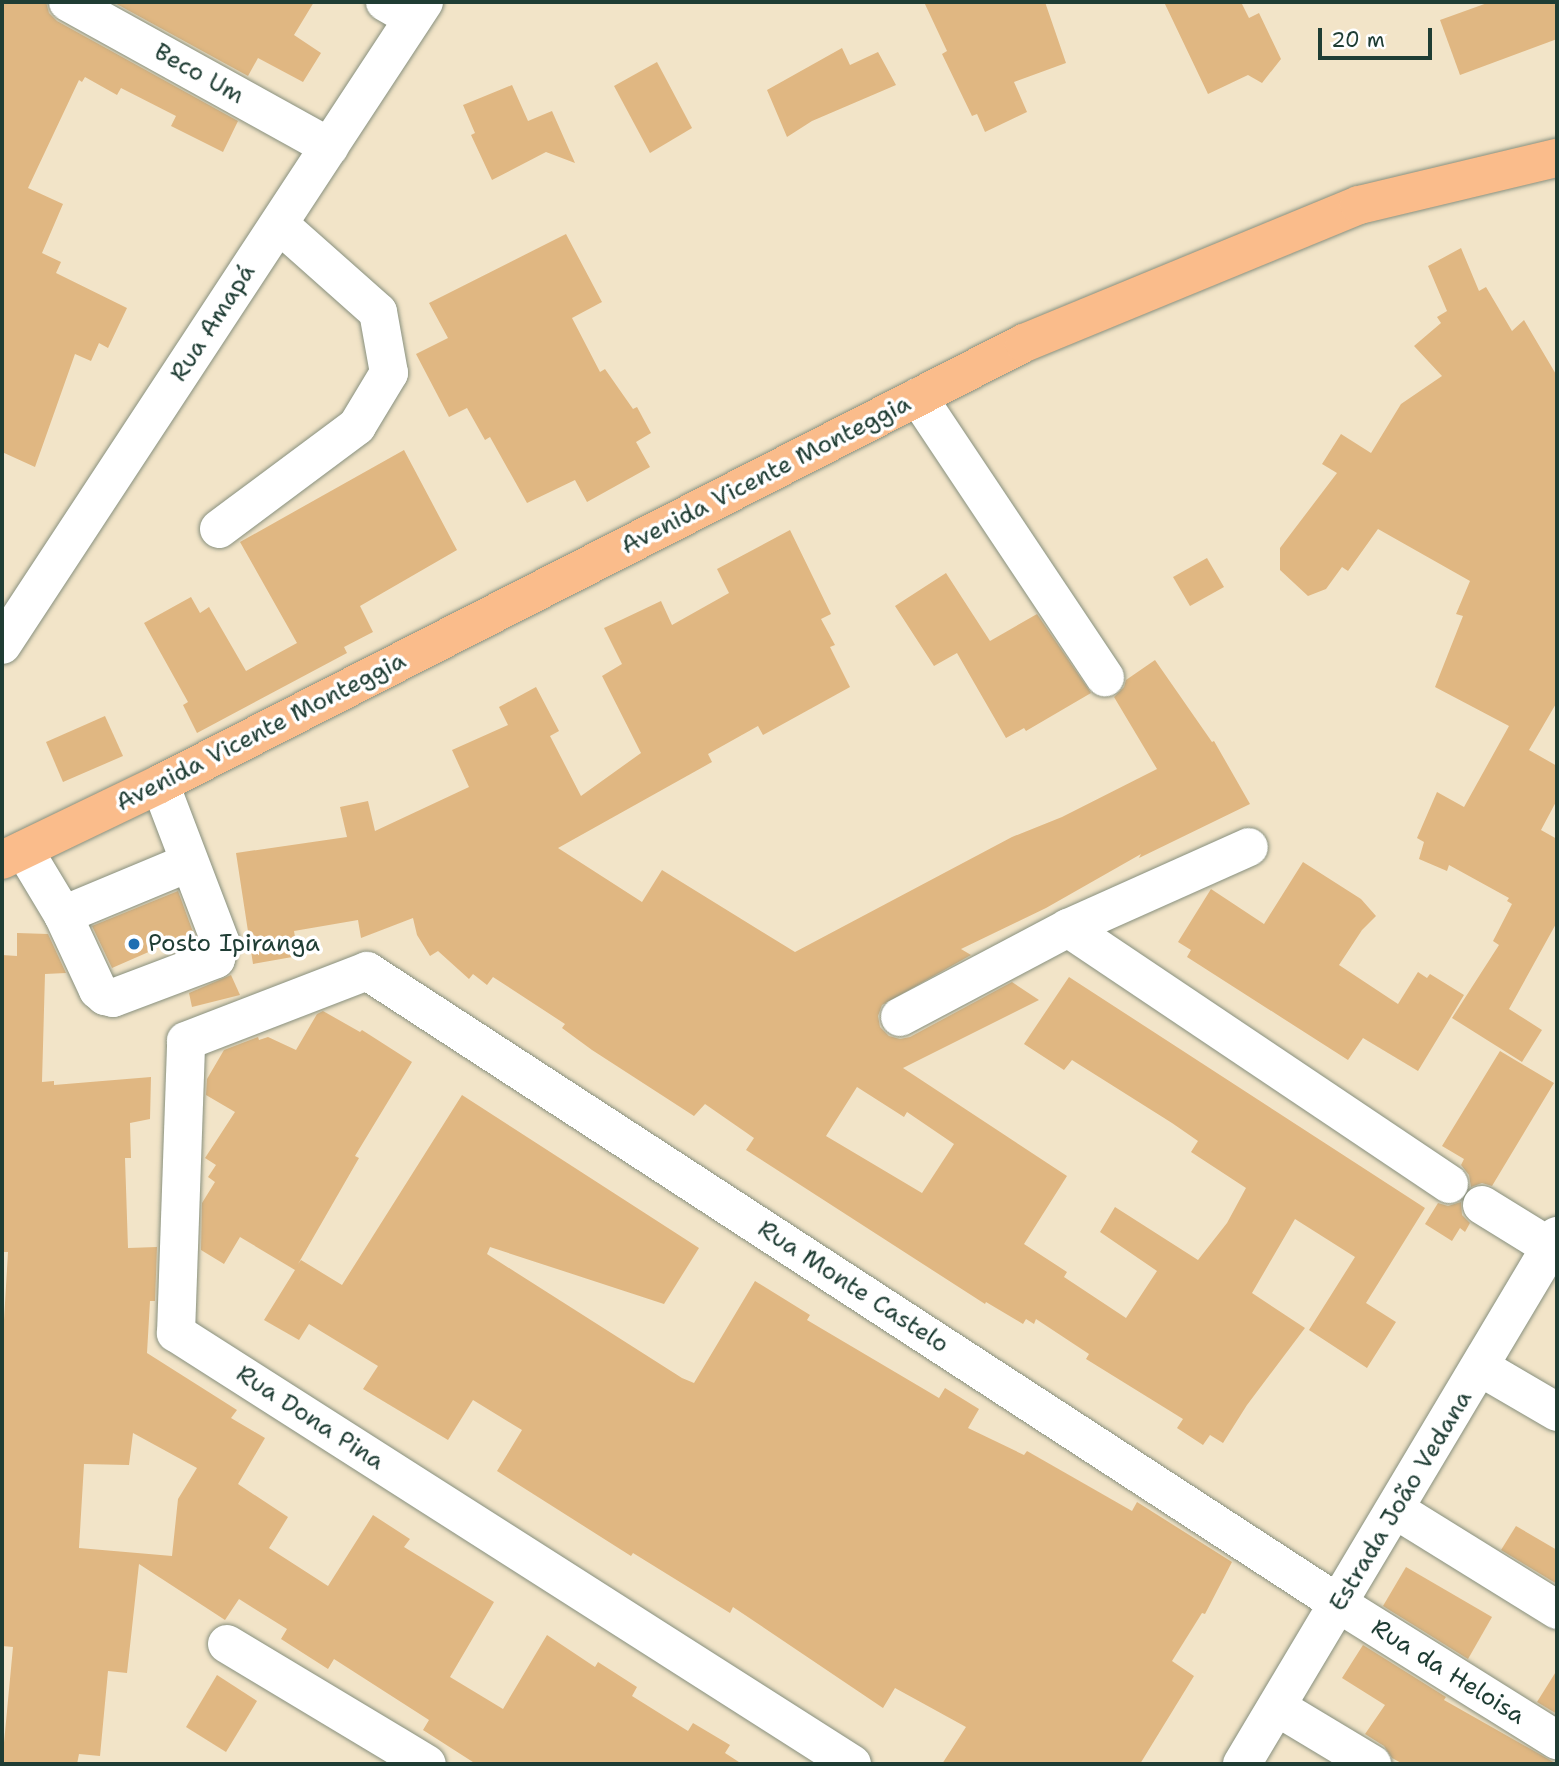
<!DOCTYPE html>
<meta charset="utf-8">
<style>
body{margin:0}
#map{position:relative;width:1559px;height:1766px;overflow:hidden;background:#f2e4c8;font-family:"Shantell Sans",sans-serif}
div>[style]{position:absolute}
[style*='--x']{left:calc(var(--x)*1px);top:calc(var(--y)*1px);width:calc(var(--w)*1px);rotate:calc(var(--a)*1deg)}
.building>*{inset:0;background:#e0b782}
.roads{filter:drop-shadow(0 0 2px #88907e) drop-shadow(0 0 2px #88907e)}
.minor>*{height:38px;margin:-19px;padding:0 19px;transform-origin:19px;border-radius:19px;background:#fff}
.major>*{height:38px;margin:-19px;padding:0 19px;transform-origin:19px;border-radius:19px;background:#fabc8b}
.dots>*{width:19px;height:19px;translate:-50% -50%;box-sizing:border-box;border:4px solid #fff;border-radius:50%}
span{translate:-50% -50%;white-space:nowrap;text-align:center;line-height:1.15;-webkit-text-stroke:7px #fff;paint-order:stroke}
.street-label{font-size:24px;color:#1f3d34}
.poi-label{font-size:24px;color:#1f3d34}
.left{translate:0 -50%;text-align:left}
.frame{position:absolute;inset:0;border:4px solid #1f3d34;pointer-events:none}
.scale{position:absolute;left:1318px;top:28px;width:114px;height:32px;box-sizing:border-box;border:4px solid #1f3d34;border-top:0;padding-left:9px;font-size:21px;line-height:24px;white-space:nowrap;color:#1f3d34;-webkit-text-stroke:5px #fff;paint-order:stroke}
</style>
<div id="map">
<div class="building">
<i style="clip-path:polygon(2px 2px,46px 2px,49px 13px,57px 21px,238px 121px,223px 152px,171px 126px,176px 116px,121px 88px,117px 95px,85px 77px,82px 82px,79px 80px,28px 188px,63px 204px,42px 253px,61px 262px,56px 273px,127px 308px,108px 348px,99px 343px,91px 361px,75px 354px,35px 467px,2px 452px)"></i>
<i style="clip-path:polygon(113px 2px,314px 2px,294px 35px,321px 53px,303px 82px,258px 58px,248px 76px)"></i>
<i style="clip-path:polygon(924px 2px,1045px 2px,1066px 63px,1014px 82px,1027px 112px,985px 132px,977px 114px,972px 116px,942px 54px,947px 51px)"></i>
<i style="clip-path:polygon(1164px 2px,1241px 2px,1249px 18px,1259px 13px,1281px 59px,1262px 83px,1248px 75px,1208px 94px)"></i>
<i style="clip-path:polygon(1490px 2px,1557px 2px,1557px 39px,1460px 75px,1440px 20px)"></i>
<i style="clip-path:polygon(842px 48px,850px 65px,878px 52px,896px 85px,812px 121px,787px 137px,767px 90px)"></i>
<i style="clip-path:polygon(657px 62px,692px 128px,650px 153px,614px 86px)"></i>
<i style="clip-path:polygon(512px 85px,528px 121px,552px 111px,575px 163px,546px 152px,492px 180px,471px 135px,475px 133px,463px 105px)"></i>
<i style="clip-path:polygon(566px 234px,602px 302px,572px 318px,600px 372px,605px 369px,633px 409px,637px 407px,651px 433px,636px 442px,650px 467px,587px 502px,575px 480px,527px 503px,490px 437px,485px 440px,467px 408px,449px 417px,416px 354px,448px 338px,429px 303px)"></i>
<i style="clip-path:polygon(1461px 248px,1479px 291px,1486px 287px,1512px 331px,1524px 320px,1557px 376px,1557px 702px,1529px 750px,1557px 766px,1557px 800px,1541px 830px,1557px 839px,1557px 922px,1509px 1009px,1542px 1030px,1522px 1062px,1452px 1018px,1499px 945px,1493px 941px,1512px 904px,1507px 901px,1509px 898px,1449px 865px,1447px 871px,1419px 859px,1424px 842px,1417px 838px,1437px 792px,1464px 807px,1509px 726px,1435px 687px,1463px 616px,1456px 614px,1470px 581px,1378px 529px,1348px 571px,1342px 567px,1326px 589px,1308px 596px,1280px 570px,1280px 548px,1337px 473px,1322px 464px,1341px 434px,1371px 453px,1401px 404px,1442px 376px,1414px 346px,1441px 323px,1437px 317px,1447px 311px,1428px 266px)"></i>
<i style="clip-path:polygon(404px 450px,457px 550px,360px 606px,373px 632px,344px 647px,347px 653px,197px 733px,183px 705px,188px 702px,144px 623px,191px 597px,200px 613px,209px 607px,246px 671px,297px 643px,240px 542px)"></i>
<i style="clip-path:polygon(evenodd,790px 530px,831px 614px,821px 619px,835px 645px,830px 647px,850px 687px,763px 735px,758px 726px,708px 754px,712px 762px,558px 848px,642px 902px,662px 870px,795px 952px,1012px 837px,1062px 817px,1157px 769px,1114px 697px,1124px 687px,1126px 680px,1155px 660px,1212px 742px,1214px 741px,1250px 804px,1139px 858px,1141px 854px,1046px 908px,961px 949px,971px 955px,882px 1005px,878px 1016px,880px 1027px,889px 1036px,900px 1039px,910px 1037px,1012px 982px,1039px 1000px,903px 1068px,1067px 1176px,1024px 1244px,1067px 1272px,1064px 1277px,1126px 1318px,1157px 1271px,1100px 1232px,1115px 1207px,1198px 1260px,1227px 1223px,1246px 1188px,1191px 1152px,1198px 1141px,1172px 1123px,1072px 1060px,1064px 1070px,1024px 1044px,1069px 977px,1425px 1208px,1366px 1303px,1396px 1322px,1367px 1368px,1309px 1330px,1355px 1257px,1295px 1219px,1252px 1293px,1305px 1328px,1247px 1405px,1223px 1443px,1210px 1435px,1203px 1445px,1177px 1428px,1183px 1419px,1086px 1359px,1089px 1354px,1036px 1319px,1034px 1324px,1026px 1319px,1023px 1324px,986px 1302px,985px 1304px,746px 1150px,754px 1138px,705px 1104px,694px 1116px,592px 1050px,562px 1028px,565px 1024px,493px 977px,487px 985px,473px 974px,469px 979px,438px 951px,430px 956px,417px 935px,413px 918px,361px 938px,358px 920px,294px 931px,298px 956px,253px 964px,236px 853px,347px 837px,340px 807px,368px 801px,375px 831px,469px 787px,452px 750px,508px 725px,499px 707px,536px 687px,559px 731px,550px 736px,581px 796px,641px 753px,602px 676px,622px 664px,604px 628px,661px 601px,672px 625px,729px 593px,717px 569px,790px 530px,857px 1087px,904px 1117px,907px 1112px,954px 1144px,922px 1193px,826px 1136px,857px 1087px)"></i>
<i style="clip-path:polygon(1207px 558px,1224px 587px,1190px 606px,1173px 577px)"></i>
<i style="clip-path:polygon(946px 573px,990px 641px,1037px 614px,1091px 693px,1026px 731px,1024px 728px,1006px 738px,957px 653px,934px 666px,895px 606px)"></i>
<i style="clip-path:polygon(105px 716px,123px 756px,63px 782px,46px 742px)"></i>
<i style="clip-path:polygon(1303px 862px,1361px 899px,1376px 916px,1362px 930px,1339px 965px,1398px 1004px,1418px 972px,1427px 978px,1430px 974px,1464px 995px,1418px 1071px,1363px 1038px,1348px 1060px,1187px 957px,1191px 950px,1178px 942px,1211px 889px,1264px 924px)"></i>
<i style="clip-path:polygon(178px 891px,197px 943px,178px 950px,176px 940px,112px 968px,92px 926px)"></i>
<i style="clip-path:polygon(evenodd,17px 933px,48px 934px,66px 973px,45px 974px,42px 1082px,54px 1081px,54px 1085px,151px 1077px,150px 1119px,130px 1123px,131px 1158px,125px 1158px,128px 1248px,157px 1247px,155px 1301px,150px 1301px,147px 1353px,237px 1410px,231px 1418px,265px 1438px,238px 1484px,288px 1517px,269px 1548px,328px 1586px,373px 1515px,410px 1539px,404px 1547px,494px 1602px,450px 1677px,503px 1709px,547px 1635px,595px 1667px,598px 1662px,637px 1687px,632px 1696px,688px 1731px,693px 1723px,730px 1745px,725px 1753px,742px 1764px,476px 1764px,423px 1730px,429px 1720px,334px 1659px,328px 1669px,281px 1639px,287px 1629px,239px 1599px,225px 1620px,139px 1564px,127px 1673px,108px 1671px,100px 1756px,79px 1754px,77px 1764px,2px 1764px,13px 1647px,2px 1646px,2px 1354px,8px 1252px,2px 1252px,2px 955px,17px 956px,17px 933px,133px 1433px,197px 1468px,178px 1499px,172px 1556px,79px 1548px,84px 1464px,129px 1465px,133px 1433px)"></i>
<i style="clip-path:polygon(231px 975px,240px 995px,192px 1007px,189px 993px)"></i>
<i style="clip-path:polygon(323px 1011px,360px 1032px,362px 1030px,412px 1062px,355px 1156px,359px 1158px,298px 1264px,301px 1260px,342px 1285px,462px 1095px,699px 1248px,664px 1304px,490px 1247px,487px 1254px,682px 1378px,694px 1383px,755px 1281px,810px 1315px,807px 1320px,939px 1398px,945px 1388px,979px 1409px,968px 1428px,1024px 1455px,1027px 1451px,1132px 1511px,1137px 1502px,1232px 1562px,1205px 1614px,1202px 1613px,1172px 1661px,1194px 1676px,1140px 1764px,942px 1764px,966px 1727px,895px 1688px,883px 1708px,733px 1607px,730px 1613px,633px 1553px,631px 1556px,497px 1471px,522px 1430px,473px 1400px,448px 1440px,363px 1389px,378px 1366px,309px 1324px,299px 1340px,264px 1320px,295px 1270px,240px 1237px,224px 1264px,201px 1250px,202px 1203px,215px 1182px,208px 1177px,216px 1165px,205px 1158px,235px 1112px,206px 1095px,207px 1079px,224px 1050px,258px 1037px,259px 1040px,268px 1037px,296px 1050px,317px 1014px)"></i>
<i style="clip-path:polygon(1500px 1051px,1554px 1083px,1492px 1186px,1482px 1183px,1471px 1187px,1469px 1175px,1461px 1165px,1464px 1159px,1442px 1146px)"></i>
<i style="clip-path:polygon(1461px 1202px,1462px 1215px,1470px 1223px,1465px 1232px,1460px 1228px,1452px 1241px,1425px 1224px,1438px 1203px,1448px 1206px)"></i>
<i style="clip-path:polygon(1516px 1526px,1557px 1550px,1557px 1584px,1501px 1550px)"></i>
<i style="clip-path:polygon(1406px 1567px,1492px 1617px,1468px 1659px,1383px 1606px)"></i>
<i style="clip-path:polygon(1363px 1645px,1446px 1697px,1444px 1700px,1557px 1764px,1403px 1764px,1392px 1758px,1384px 1746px,1365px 1734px,1385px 1705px,1342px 1678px)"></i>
<i style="clip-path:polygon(1557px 1670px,1557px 1714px,1537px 1702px)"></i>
<i style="clip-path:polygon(217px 1675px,257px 1701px,226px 1752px,186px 1727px)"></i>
</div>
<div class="roads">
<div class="minor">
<i style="--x:68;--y:2;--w:299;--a:29"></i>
<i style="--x:385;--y:2;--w:32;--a:30"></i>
<i style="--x:918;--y:397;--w:337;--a:56.3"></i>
<i style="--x:219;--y:529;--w:172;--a:-36.7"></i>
<i style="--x:357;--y:426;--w:62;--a:-58.9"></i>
<i style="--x:389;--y:373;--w:62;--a:-100.2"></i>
<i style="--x:378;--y:312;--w:132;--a:-138.4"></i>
<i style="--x:2;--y:645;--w:769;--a:-56.72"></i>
<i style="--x:24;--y:850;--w:76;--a:59"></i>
<i style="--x:63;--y:915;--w:83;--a:65"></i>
<i style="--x:98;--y:990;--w:9;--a:41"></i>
<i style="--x:105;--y:996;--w:8;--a:14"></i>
<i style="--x:113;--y:998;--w:110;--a:-20.7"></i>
<i style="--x:216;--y:959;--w:18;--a:-77"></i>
<i style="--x:220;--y:941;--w:168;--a:-110.9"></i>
<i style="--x:63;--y:915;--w:135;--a:-22.6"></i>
<i style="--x:1068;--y:928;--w:459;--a:33.9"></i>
<i style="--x:900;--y:1017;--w:190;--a:-27.9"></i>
<i style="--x:1068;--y:928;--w:198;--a:-24.1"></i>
<i style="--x:1482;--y:1205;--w:80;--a:31.7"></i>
<i style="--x:1480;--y:1367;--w:89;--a:30.3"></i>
<i style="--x:1396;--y:1510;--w:190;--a:31.8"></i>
<i style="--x:227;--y:1644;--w:233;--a:31"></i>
<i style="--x:1277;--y:1707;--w:111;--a:31"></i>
<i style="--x:852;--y:1764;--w:802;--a:-147.48"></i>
<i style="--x:176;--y:1333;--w:292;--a:-88"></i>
<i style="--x:186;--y:1041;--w:194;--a:-21.1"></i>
<i style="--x:367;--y:971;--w:1160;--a:33.07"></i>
<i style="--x:1339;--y:1604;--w:257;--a:32"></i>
<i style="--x:1242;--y:1764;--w:615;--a:-59.18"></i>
</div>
<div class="major">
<i style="--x:2;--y:860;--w:175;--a:-25.7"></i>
<i style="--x:160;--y:784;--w:970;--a:-27.04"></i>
<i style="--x:1024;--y:343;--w:362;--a:-22.4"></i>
<i style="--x:1359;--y:205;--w:204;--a:-13.4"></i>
</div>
</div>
<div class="dots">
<i style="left:134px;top:944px;background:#1f6fb2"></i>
</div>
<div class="street-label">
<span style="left:199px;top:74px;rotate:29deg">Beco Um</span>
<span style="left:213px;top:323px;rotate:-57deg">Rua Amapá</span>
<span style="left:766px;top:475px;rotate:-27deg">Avenida Vicente Monteggia</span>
<span style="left:261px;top:732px;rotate:-27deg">Avenida Vicente Monteggia</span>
<span style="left:853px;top:1287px;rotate:33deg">Rua Monte Castelo</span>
<span style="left:310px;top:1418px;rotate:33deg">Rua Dona Pina</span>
<span style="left:1401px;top:1501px;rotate:-59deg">Estrada João Vedana</span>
<span style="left:1448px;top:1672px;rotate:32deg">Rua da Heloisa</span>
</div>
<div class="poi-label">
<span class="left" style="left:148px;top:944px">Posto Ipiranga</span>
</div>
<div class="frame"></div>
<div class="scale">20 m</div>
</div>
